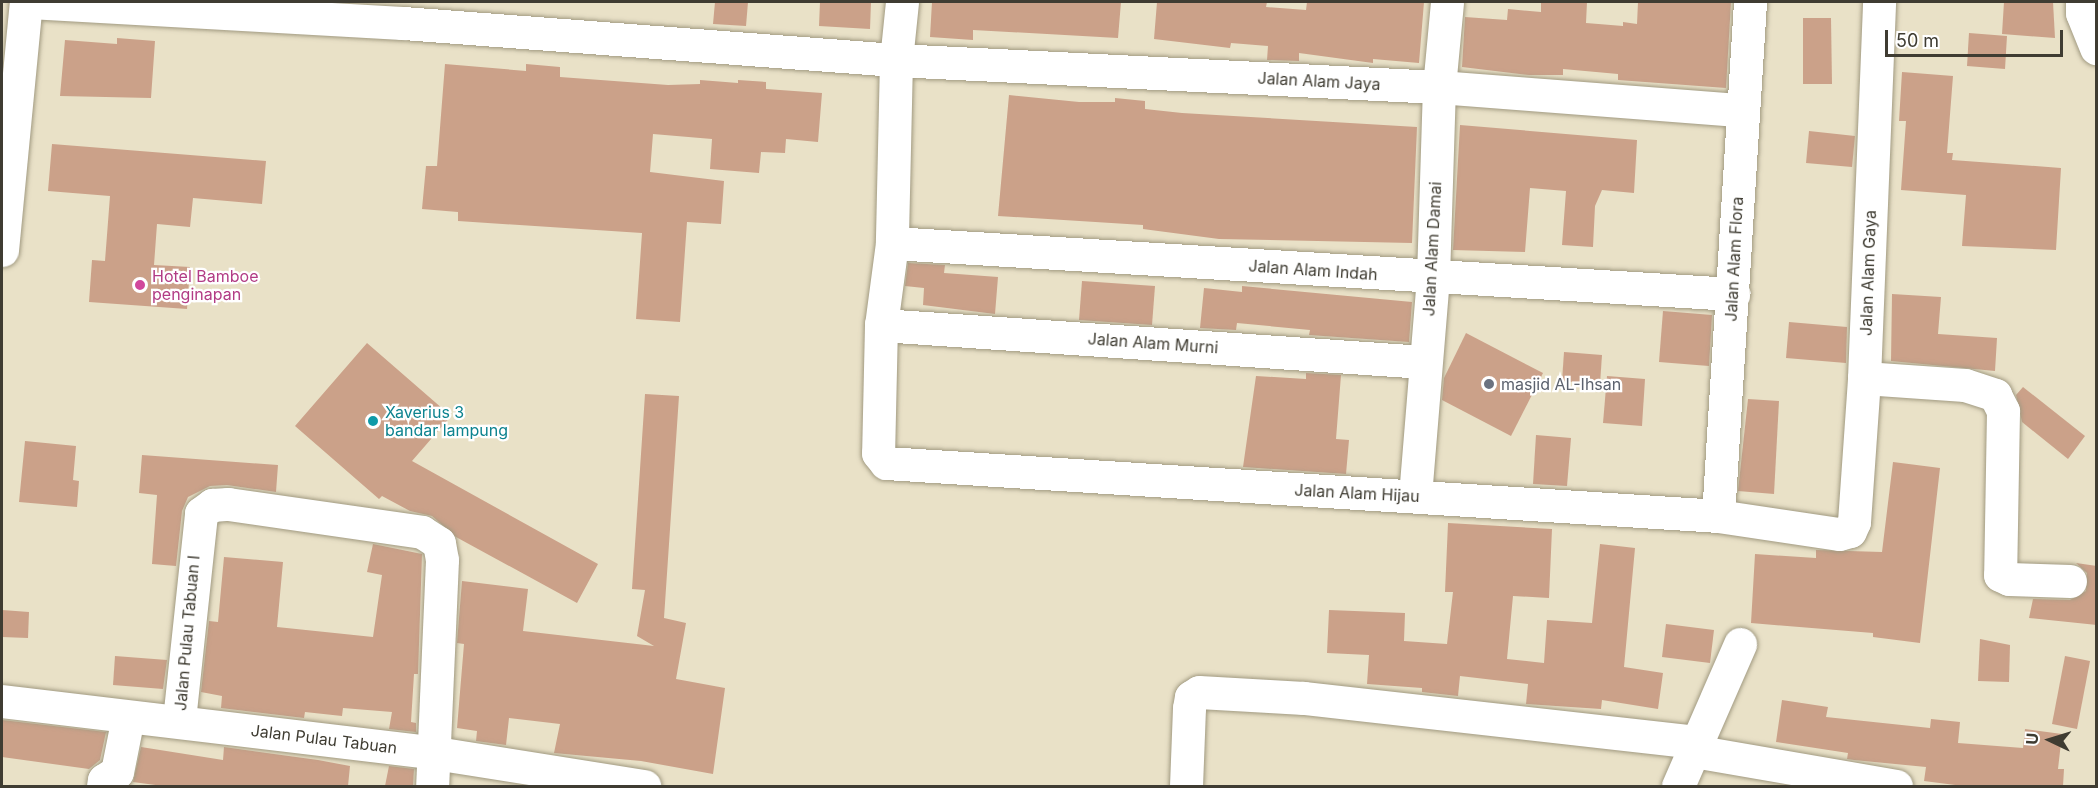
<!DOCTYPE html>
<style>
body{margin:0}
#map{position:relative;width:2098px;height:788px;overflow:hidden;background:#e9e1c7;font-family:Inter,sans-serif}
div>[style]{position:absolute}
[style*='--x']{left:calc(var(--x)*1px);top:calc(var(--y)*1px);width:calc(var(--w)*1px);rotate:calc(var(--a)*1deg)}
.building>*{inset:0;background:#cba189}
.roads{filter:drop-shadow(0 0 2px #a19a81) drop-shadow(0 0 2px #a19a81)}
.minor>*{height:33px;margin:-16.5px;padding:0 16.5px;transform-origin:16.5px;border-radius:16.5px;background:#fff}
.dots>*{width:16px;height:16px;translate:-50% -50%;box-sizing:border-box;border:3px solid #fff;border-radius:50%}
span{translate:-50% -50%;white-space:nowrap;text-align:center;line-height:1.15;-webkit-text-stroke:4.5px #fff;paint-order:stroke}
.street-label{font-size:16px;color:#3f3c32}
.hotel-label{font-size:16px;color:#b23c85}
.left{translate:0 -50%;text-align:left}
.worship-label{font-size:16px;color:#5b616d}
.culture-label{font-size:16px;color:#0d838f}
.frame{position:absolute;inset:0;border:3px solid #3f3c32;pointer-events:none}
.north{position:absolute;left:2020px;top:710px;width:60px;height:60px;-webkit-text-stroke:4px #fff;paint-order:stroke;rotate:274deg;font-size:16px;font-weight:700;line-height:24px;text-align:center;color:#3f3c32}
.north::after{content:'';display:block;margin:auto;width:21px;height:27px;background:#3f3c32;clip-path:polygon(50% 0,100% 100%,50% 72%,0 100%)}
.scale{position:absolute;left:1885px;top:30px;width:178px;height:27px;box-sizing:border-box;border:3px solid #3f3c32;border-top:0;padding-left:8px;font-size:18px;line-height:21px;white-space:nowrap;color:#3f3c32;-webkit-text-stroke:4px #fff;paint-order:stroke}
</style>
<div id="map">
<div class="building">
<i style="clip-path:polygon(715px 2px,748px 2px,746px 26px,713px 24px)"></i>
<i style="clip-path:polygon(820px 2px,871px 2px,870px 29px,819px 26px)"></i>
<i style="clip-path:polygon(932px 2px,1121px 2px,1118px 38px,973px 30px,973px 40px,930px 37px)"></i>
<i style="clip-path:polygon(1157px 2px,1267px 2px,1266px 7px,1306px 10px,1307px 2px,1424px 2px,1419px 63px,1373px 59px,1373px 63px,1299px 53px,1299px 61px,1267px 60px,1268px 46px,1231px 43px,1230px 48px,1154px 39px)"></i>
<i style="clip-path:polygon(1541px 2px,1587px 2px,1586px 23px,1623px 26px,1623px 22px,1637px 24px,1638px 2px,1731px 2px,1726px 88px,1618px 80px,1618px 74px,1563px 69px,1563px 75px,1529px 75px,1462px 67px,1465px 17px,1507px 20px,1508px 9px,1541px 12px)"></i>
<i style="clip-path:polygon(2004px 2px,2053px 2px,2055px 38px,2002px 34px)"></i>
<i style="clip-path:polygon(1803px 18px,1831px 18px,1832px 84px,1803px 84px)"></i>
<i style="clip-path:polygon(1969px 33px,2007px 36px,2005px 69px,1967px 66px)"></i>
<i style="clip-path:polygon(117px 38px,155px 41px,151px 98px,60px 96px,65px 40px,117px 44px)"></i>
<i style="clip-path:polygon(445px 64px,526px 71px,526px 64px,560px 67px,560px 77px,668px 85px,700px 84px,700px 80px,738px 83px,738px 80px,766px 82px,766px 89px,822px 93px,818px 142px,786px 139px,785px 153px,761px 152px,759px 173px,710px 169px,712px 139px,653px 134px,650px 172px,724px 181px,721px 224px,687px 222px,680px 322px,636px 319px,642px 233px,458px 221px,458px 212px,422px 209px,426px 166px,437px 166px)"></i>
<i style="clip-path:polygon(1902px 72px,1953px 76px,1947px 153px,1953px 153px,1952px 160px,2061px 168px,2056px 250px,1962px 246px,1966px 195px,1901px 190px,1906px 121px,1899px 121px)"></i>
<i style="clip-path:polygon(1009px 95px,1079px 102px,1115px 102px,1115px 98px,1145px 101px,1145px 109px,1182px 113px,1417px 127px,1412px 243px,1219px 239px,1143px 229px,1143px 225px,998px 216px)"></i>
<i style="clip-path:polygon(1460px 125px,1637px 140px,1634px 193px,1602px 190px,1595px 206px,1593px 247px,1562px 245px,1566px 191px,1530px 188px,1525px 252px,1453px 250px)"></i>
<i style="clip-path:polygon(1809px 131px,1855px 136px,1852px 167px,1806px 163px)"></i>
<i style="clip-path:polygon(52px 144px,266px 161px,262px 204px,193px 198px,190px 227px,157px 224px,154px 265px,190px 267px,187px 309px,89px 302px,92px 260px,105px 261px,110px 196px,48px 191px)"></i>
<i style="clip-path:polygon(908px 263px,945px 265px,944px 273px,998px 277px,995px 314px,923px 305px,924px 288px,905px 286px)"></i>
<i style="clip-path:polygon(1082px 281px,1155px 286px,1152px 325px,1079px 320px)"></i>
<i style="clip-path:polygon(1242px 286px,1412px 302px,1409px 342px,1309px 335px,1310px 330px,1237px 323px,1236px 330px,1200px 328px,1204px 288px,1242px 292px)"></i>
<i style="clip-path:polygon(1892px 294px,1941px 297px,1938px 334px,1997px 338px,1995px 371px,1891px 361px)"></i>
<i style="clip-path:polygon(1663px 311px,1712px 315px,1709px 366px,1659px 362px)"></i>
<i style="clip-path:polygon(1789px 322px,1847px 327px,1846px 363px,1786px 358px)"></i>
<i style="clip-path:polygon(1466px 333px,1543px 373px,1511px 436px,1442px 400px,1444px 378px)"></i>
<i style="clip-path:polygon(367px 343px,451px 416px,412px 461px,598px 564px,577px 603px,456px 537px,432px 516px,410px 511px,382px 496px,379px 499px,295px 426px)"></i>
<i style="clip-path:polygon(1564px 352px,1602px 355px,1600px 384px,1562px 381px)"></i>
<i style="clip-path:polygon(1306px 373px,1341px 375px,1336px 439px,1349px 440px,1346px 474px,1243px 467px,1256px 376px,1306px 379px)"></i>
<i style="clip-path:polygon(1607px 376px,1645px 379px,1642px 426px,1603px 423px)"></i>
<i style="clip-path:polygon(2023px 387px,2085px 436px,2068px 459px,2022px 422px,2016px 395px)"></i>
<i style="clip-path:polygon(645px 394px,679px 396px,664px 618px,686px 623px,676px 679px,725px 688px,713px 774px,641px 761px,554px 753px,560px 724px,509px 718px,506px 745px,476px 741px,477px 731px,457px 728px,464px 644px,457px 643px,462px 581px,528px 589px,523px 631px,654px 646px,637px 636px,645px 590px,632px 589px)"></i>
<i style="clip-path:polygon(1748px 399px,1779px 401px,1774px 494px,1738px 491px)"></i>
<i style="clip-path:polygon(1536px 435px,1571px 438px,1567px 486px,1533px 484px)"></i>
<i style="clip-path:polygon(25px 441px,76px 446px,73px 480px,79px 481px,77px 507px,19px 502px)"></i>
<i style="clip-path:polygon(142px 455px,278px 465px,276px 492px,227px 485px,210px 486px,188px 497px,182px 511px,176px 566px,152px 564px,157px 495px,139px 493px)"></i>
<i style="clip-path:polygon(1893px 462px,1940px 468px,1920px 643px,1873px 637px,1873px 633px,1751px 623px,1755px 554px,1816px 558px,1816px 550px,1882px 552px)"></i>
<i style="clip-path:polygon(1448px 523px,1552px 529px,1549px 598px,1513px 596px,1507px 659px,1544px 663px,1547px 620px,1592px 623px,1600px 544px,1635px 548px,1624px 667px,1663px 673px,1658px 709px,1602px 700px,1601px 709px,1526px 704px,1528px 684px,1460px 676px,1458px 696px,1422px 692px,1422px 688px,1367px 684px,1369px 655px,1327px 653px,1329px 610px,1405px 613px,1404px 641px,1447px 644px,1453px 592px,1445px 592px)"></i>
<i style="clip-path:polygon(373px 544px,422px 554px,418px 674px,414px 674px,411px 722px,416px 723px,416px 732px,389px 729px,392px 712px,343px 708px,342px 716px,305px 712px,304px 718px,221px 708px,222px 696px,201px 692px,209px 621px,218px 622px,224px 557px,283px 562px,277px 627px,373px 637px,382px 575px,367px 572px)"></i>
<i style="clip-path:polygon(2076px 563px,2097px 566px,2097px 625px,2029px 618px,2033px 599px,2070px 600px,2086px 591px,2087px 573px)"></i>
<i style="clip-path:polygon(2px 610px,29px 612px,28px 638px,2px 637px)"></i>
<i style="clip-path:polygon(1666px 624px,1714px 630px,1710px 663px,1662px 657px)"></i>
<i style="clip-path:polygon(1980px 639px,2010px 645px,2009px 682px,1978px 681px)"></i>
<i style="clip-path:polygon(115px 656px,167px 660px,163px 689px,113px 685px)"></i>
<i style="clip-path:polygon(2065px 656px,2090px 661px,2077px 729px,2052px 724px)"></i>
<i style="clip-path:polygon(1782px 700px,1828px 707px,1826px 717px,1930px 728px,1931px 719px,1960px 722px,1958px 743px,2023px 748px,2025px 729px,2062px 734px,2058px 769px,2064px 769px,2063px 786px,1963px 786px,1924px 781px,1926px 767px,1854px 760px,1847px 759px,1848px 753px,1776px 742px)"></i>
<i style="clip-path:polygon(2px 720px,106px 732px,100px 760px,89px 769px,2px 757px)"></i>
<i style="clip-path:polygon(141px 747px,223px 760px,224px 747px,318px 760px,350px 766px,348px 786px,163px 786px,133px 782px)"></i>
<i style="clip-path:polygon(389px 766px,414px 769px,413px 786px,385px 786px)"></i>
</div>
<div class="roads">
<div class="minor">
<i style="--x:28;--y:2;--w:376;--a:3.2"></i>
<i style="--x:403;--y:23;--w:494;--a:4.3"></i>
<i style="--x:896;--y:60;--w:544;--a:2.85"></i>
<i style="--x:1439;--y:87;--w:303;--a:4.4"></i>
<i style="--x:902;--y:2;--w:58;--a:95.9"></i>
<i style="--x:896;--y:60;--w:183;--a:91.3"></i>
<i style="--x:892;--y:243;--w:83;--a:97.6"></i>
<i style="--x:881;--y:325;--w:128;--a:91.3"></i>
<i style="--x:878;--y:453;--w:13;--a:51"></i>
<i style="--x:886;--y:463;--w:834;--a:3.64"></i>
<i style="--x:1718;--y:516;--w:122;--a:8.5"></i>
<i style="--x:1839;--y:534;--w:11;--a:-15"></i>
<i style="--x:1850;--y:531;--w:10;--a:-66"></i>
<i style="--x:1854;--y:522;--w:144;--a:-86"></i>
<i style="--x:1864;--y:378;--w:376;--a:-87.7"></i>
<i style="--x:2082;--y:2;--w:11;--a:90"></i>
<i style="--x:2082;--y:13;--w:38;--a:68"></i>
<i style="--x:892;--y:243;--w:843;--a:3.47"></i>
<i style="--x:2;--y:250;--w:249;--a:-84.5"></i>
<i style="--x:881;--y:325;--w:544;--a:3.9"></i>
<i style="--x:1864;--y:378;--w:101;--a:4"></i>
<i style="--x:1965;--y:385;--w:32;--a:18"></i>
<i style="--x:1995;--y:395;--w:18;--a:63"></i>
<i style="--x:2003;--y:411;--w:164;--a:91"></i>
<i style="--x:2000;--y:575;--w:10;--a:24"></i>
<i style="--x:2009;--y:579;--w:61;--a:1.9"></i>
<i style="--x:1415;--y:496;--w:220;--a:-85.3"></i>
<i style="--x:1433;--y:277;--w:190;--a:-88.2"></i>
<i style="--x:1439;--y:87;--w:85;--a:-84.6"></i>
<i style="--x:1718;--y:516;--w:515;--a:-86.44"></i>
<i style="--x:2;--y:701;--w:436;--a:6.8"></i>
<i style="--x:435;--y:753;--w:212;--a:9"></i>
<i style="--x:179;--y:720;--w:208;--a:-83.9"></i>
<i style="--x:201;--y:513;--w:14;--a:-36"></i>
<i style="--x:212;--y:505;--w:16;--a:-4"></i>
<i style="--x:228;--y:504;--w:196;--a:8.2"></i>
<i style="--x:422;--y:532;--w:20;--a:33"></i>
<i style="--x:439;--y:543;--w:17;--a:80"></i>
<i style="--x:442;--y:560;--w:226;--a:92.5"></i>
<i style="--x:1694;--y:751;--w:205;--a:9.8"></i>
<i style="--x:103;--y:786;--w:6;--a:-81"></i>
<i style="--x:104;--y:780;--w:15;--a:-32"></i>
<i style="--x:117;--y:772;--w:56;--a:-78.7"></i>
<i style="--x:1186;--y:786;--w:78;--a:-87.8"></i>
<i style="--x:1189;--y:708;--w:11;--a:-80"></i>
<i style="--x:1191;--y:697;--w:9;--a:-32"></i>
<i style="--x:1199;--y:692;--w:105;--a:3.3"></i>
<i style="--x:1304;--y:698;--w:396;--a:6.4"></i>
<i style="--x:1678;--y:786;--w:155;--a:-66.4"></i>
</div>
</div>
<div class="dots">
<i style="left:140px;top:285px;background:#d1479c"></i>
<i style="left:1489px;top:384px;background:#6b7280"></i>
<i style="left:373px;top:421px;background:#0f9aa8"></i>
</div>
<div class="street-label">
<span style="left:1319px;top:81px;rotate:3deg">Jalan Alam Jaya</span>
<span style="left:1432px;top:249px;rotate:-87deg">Jalan Alam Damai</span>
<span style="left:1734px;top:259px;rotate:-87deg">Jalan Alam Flora</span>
<span style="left:1313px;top:270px;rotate:4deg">Jalan Alam Indah</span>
<span style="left:1868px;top:273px;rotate:-88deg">Jalan Alam Gaya</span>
<span style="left:1153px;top:343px;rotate:4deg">Jalan Alam Murni</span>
<span style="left:1357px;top:493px;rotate:3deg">Jalan Alam Hijau</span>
<span style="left:187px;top:633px;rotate:-85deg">Jalan Pulau Tabuan I</span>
<span style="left:324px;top:739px;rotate:7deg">Jalan Pulau Tabuan</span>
</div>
<div class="hotel-label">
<span class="left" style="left:152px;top:285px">Hotel Bamboe<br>penginapan</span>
</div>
<div class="worship-label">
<span class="left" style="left:1501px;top:384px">masjid AL-Ihsan</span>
</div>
<div class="culture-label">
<span class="left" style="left:385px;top:421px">Xaverius 3<br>bandar lampung</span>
</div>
<div class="frame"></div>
<div class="north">U</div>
<div class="scale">50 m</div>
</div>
